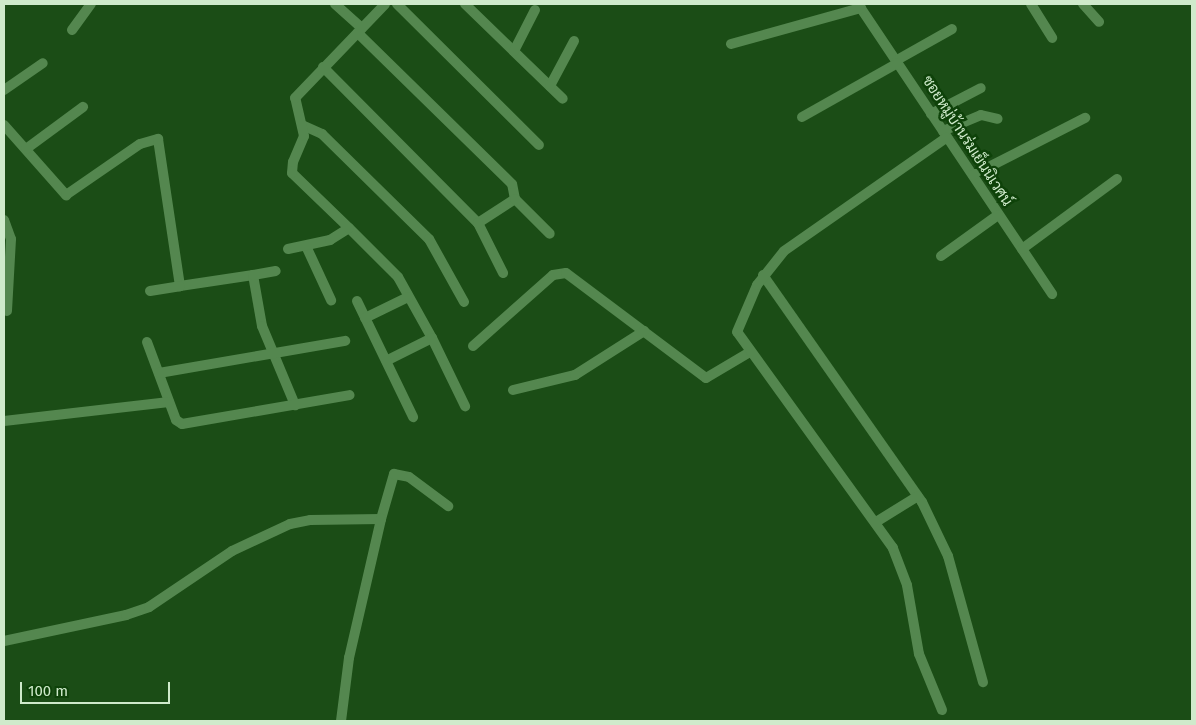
<!DOCTYPE html>
<meta charset="utf-8">
<style>
body{margin:0}
#map{position:relative;width:1196px;height:725px;overflow:hidden;background:#1b4d16;font-family:"Fira Sans",Sarabun,sans-serif}
div>[style]{position:absolute}
[style*='--x']{left:calc(var(--x)*1px);top:calc(var(--y)*1px);width:calc(var(--w)*1px);rotate:calc(var(--a)*1deg)}
.minor>*{height:10px;margin:-5px;padding:0 5px;transform-origin:5px;border-radius:5px;background:#54874f}
span{translate:-50% -50%;white-space:nowrap;text-align:center;line-height:1.15;-webkit-text-stroke:5px #0e4209;paint-order:stroke}
.street-label{font-size:15px;color:#cfeacb}
.frame{position:absolute;inset:0;border:5px solid #cfeacb;pointer-events:none}
.scale{position:absolute;left:20px;top:682px;width:150px;height:22px;box-sizing:border-box;border:2px solid #cfeacb;border-top:0;padding-left:6px;font-size:15px;line-height:18px;white-space:nowrap;color:#cfeacb;-webkit-text-stroke:4px #0e4209;paint-order:stroke}
</style>
<div id="map">
<div class="minor">
<i style="--x:335;--y:4;--w:36;--a:42"></i>
<i style="--x:397;--y:4;--w:200;--a:44.8"></i>
<i style="--x:465;--y:4;--w:136;--a:44.1"></i>
<i style="--x:858;--y:4;--w:349;--a:56.2"></i>
<i style="--x:1031;--y:4;--w:40;--a:58"></i>
<i style="--x:1083;--y:4;--w:24;--a:48"></i>
<i style="--x:72;--y:30;--w:32;--a:-54"></i>
<i style="--x:731;--y:44;--w:135;--a:-15.5"></i>
<i style="--x:514;--y:51;--w:46;--a:-62.9"></i>
<i style="--x:897;--y:60;--w:63;--a:-29.4"></i>
<i style="--x:323;--y:67;--w:220;--a:45.2"></i>
<i style="--x:478;--y:223;--w:44;--a:-33"></i>
<i style="--x:515;--y:199;--w:15;--a:-101"></i>
<i style="--x:512;--y:184;--w:216;--a:-135.6"></i>
<i style="--x:550;--y:86;--w:51;--a:-61.9"></i>
<i style="--x:4;--y:90;--w:47;--a:-34.7"></i>
<i style="--x:931;--y:114;--w:56;--a:-27.5"></i>
<i style="--x:802;--y:117;--w:110;--a:-29.4"></i>
<i style="--x:4;--y:125;--w:94;--a:48.5"></i>
<i style="--x:66;--y:195;--w:90;--a:-34.6"></i>
<i style="--x:140;--y:144;--w:19;--a:-16"></i>
<i style="--x:158;--y:139;--w:149;--a:81.5"></i>
<i style="--x:180;--y:286;--w:74;--a:-8.6"></i>
<i style="--x:253;--y:275;--w:52;--a:80"></i>
<i style="--x:262;--y:326;--w:86;--a:67.3"></i>
<i style="--x:302;--y:125;--w:22;--a:24"></i>
<i style="--x:322;--y:134;--w:150;--a:44.5"></i>
<i style="--x:429;--y:239;--w:72;--a:60.9"></i>
<i style="--x:943;--y:131;--w:41;--a:-22.8"></i>
<i style="--x:981;--y:115;--w:17;--a:13"></i>
<i style="--x:26;--y:149;--w:71;--a:-36.4"></i>
<i style="--x:973;--y:175;--w:126;--a:-27"></i>
<i style="--x:515;--y:199;--w:49;--a:45"></i>
<i style="--x:4;--y:220;--w:20;--a:70"></i>
<i style="--x:11;--y:239;--w:72;--a:93.2"></i>
<i style="--x:478;--y:223;--w:56;--a:63.4"></i>
<i style="--x:349;--y:228;--w:69;--a:45"></i>
<i style="--x:398;--y:277;--w:70;--a:60.9"></i>
<i style="--x:432;--y:338;--w:51;--a:153.4"></i>
<i style="--x:306;--y:246;--w:60;--a:65.2"></i>
<i style="--x:288;--y:249;--w:43;--a:-12.1"></i>
<i style="--x:330;--y:240;--w:22;--a:-32"></i>
<i style="--x:349;--y:228;--w:79;--a:-136"></i>
<i style="--x:292;--y:173;--w:11;--a:-85"></i>
<i style="--x:293;--y:162;--w:28;--a:-67"></i>
<i style="--x:304;--y:136;--w:39;--a:-103"></i>
<i style="--x:295;--y:98;--w:130;--a:-46.2"></i>
<i style="--x:1022;--y:249;--w:118;--a:-36.4"></i>
<i style="--x:941;--y:256;--w:70;--a:-35.7"></i>
<i style="--x:253;--y:275;--w:23;--a:-10"></i>
<i style="--x:763;--y:275;--w:277;--a:55"></i>
<i style="--x:922;--y:502;--w:60;--a:64.3"></i>
<i style="--x:948;--y:556;--w:131;--a:74.5"></i>
<i style="--x:150;--y:291;--w:30;--a:-9"></i>
<i style="--x:357;--y:301;--w:129;--a:64.2"></i>
<i style="--x:365;--y:318;--w:48;--a:-26"></i>
<i style="--x:432;--y:338;--w:76;--a:64.1"></i>
<i style="--x:147;--y:342;--w:83;--a:69.6"></i>
<i style="--x:176;--y:420;--w:7;--a:34"></i>
<i style="--x:182;--y:424;--w:170;--a:-9.8"></i>
<i style="--x:473;--y:346;--w:107;--a:-41.6"></i>
<i style="--x:553;--y:275;--w:13;--a:-9"></i>
<i style="--x:566;--y:273;--w:175;--a:36.9"></i>
<i style="--x:706;--y:378;--w:51;--a:-30.6"></i>
<i style="--x:159;--y:373;--w:189;--a:-9.8"></i>
<i style="--x:513;--y:390;--w:64;--a:-13.6"></i>
<i style="--x:575;--y:375;--w:82;--a:-32.5"></i>
<i style="--x:4;--y:421;--w:166;--a:-6.6"></i>
<i style="--x:876;--y:522;--w:49;--a:-31.8"></i>
<i style="--x:4;--y:641;--w:125;--a:-12"></i>
<i style="--x:126;--y:615;--w:24;--a:-19"></i>
<i style="--x:149;--y:607;--w:100;--a:-34"></i>
<i style="--x:232;--y:551;--w:64;--a:-25"></i>
<i style="--x:290;--y:524;--w:20;--a:-11"></i>
<i style="--x:310;--y:520;--w:71;--a:-0.8"></i>
<i style="--x:381;--y:519;--w:47;--a:-73.9"></i>
<i style="--x:394;--y:474;--w:15;--a:11"></i>
<i style="--x:409;--y:477;--w:49;--a:36.6"></i>
<i style="--x:942;--y:710;--w:61;--a:-112.3"></i>
<i style="--x:919;--y:654;--w:70;--a:-99.9"></i>
<i style="--x:907;--y:585;--w:40;--a:-111"></i>
<i style="--x:893;--y:548;--w:266;--a:-125.8"></i>
<i style="--x:737;--y:332;--w:51;--a:-66.9"></i>
<i style="--x:757;--y:285;--w:43;--a:-51.5"></i>
<i style="--x:784;--y:251;--w:198;--a:-34.9"></i>
<i style="--x:341;--y:721;--w:64;--a:-82.8"></i>
<i style="--x:349;--y:658;--w:143;--a:-77"></i>
</div>
<div class="street-label">
<span style="left:967px;top:141px;rotate:57deg">ซอยหมู่บ้านร่มเย็นนิเวศน์</span>
</div>
<div class="frame"></div>
<div class="scale">100 m</div>
</div>
